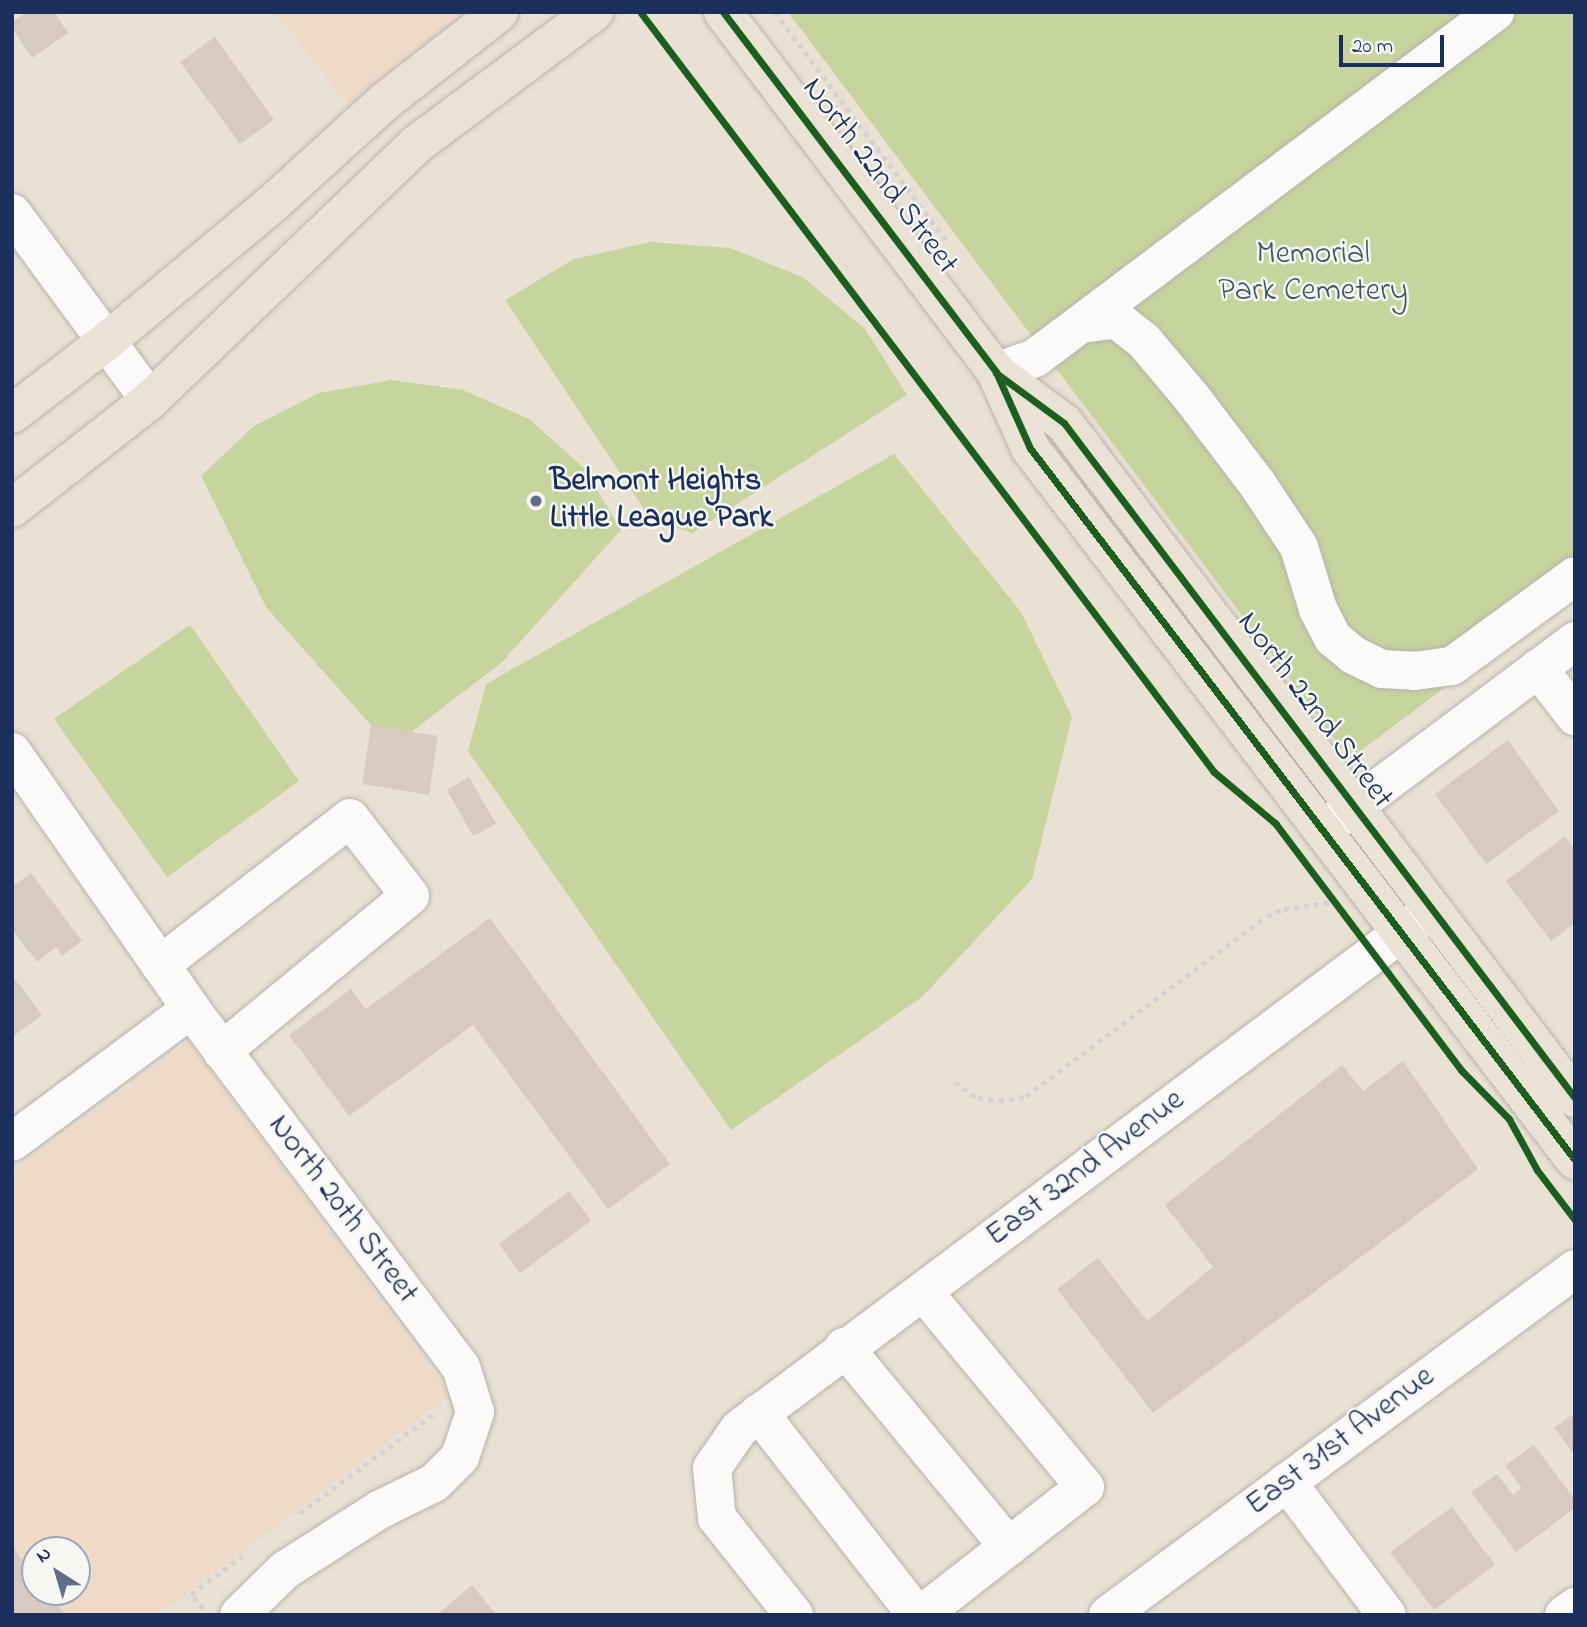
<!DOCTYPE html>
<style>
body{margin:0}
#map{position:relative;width:1587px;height:1627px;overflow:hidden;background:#e9e1d3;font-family:"Indie Flower",sans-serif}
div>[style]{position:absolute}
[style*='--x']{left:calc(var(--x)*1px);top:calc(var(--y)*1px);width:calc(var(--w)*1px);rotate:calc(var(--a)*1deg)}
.built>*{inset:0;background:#eedac7}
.green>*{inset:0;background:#c7d49d}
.building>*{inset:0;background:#d8c9c1}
.path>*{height:4.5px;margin-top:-2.25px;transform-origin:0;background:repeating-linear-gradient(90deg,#d5d3d2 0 5px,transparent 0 10px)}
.roads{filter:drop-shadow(0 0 2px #b5b2ae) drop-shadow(0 0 2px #b5b2ae)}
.minor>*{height:38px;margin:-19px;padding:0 19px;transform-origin:19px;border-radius:19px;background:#fcfaf8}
.major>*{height:38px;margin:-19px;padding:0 19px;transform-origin:19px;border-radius:19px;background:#ebe2d6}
.cycleway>*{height:7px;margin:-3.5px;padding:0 3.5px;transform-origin:3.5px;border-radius:3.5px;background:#1b5e20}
.dots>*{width:19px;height:19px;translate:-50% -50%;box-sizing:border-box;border:4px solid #f6f6f2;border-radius:50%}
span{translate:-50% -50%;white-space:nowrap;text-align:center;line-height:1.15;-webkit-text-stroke:5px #f6f6f2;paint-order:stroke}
.street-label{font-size:32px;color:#1b2f5e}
.park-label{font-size:32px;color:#3f5662}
.poi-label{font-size:32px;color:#1b2f5e;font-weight:700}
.left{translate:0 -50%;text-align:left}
.frame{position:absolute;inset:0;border:14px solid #1b2f5e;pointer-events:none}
.north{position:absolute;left:21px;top:1536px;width:70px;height:70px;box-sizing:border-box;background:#f6f6f2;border:2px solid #9ea6b7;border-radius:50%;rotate:323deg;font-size:19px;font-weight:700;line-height:28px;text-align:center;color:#1b2f5e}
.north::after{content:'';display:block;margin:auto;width:24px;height:32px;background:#636d87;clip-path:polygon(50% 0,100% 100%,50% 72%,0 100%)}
.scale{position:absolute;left:1339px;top:35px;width:105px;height:32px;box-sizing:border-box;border:4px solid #1b2f5e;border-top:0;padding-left:9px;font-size:21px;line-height:24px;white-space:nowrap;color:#1b2f5e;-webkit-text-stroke:5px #f6f6f2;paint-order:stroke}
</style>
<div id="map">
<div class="built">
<i style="clip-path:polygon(275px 12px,466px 12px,349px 106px)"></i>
<i style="clip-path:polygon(evenodd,189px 1042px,451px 1395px,158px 1615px,12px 1615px,12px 1173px,189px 1042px,35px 1550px,77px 1550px,77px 1592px,35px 1592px,35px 1550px)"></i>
</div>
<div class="green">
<i style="clip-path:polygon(788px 12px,1575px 12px,1575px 589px,1350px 759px)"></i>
<i style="clip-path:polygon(651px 242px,730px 248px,804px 278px,865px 329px,907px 395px,692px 533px,650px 518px,505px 300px,574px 259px)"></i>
<i style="clip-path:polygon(391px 380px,463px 390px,529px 419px,584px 468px,621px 530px,501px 663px,411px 732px,371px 725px,266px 607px,201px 476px,254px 426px,319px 393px)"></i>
<i style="clip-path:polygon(894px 454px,1021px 612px,1072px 717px,1032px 879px,922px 997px,731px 1130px,468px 751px,486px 684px)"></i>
<i style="clip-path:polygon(190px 625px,299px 781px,167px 877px,54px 719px)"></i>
</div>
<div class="building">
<i style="clip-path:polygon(26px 12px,54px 12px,68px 33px,32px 58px,12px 28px,12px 22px)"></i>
<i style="clip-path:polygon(215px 37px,274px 120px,240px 144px,180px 62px)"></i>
<i style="clip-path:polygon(371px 725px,438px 736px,429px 795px,362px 784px)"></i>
<i style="clip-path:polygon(1508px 740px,1559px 811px,1486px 864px,1435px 794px)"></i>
<i style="clip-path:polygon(469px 777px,496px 824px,473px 836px,447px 790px)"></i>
<i style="clip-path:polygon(1565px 836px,1575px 850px,1575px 923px,1551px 941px,1506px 881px)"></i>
<i style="clip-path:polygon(31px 873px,82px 941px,62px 956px,56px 947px,37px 962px,12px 929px,12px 887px)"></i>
<i style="clip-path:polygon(490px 918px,670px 1164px,608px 1209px,473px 1025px,349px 1116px,289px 1035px,351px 989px,366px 1009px)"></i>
<i style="clip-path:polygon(12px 975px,42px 1015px,12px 1037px)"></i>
<i style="clip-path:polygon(1403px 1061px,1478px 1169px,1153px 1413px,1057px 1289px,1098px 1258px,1147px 1321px,1213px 1267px,1165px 1205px,1342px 1065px,1363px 1091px)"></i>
<i style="clip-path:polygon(569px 1191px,591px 1221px,520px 1273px,499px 1244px)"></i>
<i style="clip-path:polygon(1575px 1413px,1575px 1455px,1554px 1428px)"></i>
<i style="clip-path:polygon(1534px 1445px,1575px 1500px,1575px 1508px,1516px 1552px,1471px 1492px,1497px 1474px,1513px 1495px,1522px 1488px,1505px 1466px)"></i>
<i style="clip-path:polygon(1452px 1507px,1495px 1565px,1434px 1610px,1390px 1552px)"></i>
<i style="clip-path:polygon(12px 1546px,35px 1576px,35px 1592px,48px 1592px,65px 1615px,12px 1615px)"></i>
<i style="clip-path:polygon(472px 1585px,497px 1615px,437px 1615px)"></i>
</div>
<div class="path">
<i style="--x:775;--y:12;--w:286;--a:53.1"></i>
<i style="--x:955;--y:1082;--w:28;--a:35"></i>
<i style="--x:978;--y:1098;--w:21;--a:8"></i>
<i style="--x:999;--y:1101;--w:27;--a:-10"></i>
<i style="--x:1026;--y:1096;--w:301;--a:-36.8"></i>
<i style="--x:1267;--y:916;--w:18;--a:-22"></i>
<i style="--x:1284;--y:909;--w:50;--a:-8"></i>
<i style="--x:300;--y:1513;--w:169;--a:-36.6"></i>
<i style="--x:203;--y:1609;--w:19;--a:-129"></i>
<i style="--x:191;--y:1594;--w:64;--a:-36.7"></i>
</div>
<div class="roads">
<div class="minor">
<i style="--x:12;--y:213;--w:232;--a:53.6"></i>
<i style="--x:1082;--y:324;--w:34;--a:-8"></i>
<i style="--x:1116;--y:319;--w:36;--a:38"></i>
<i style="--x:1144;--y:341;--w:75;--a:49.9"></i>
<i style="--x:1192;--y:398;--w:109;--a:52.8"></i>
<i style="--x:1258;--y:485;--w:74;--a:56.5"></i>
<i style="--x:1299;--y:547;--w:65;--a:73"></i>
<i style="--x:1318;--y:609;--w:33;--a:63"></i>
<i style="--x:1333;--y:638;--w:26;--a:40"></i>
<i style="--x:1353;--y:655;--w:32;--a:26"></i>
<i style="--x:1382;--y:669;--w:33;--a:3"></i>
<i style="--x:1415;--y:671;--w:37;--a:-8"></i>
<i style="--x:1452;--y:666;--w:152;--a:-36.2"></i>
<i style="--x:996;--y:372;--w:41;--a:-19.7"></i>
<i style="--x:1035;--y:358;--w:576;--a:-36.95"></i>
<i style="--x:1538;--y:668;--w:61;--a:52.4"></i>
<i style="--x:12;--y:752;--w:313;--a:55.1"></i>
<i style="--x:191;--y:1009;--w:448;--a:53"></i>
<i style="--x:461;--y:1367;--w:47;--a:72.7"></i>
<i style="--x:475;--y:1412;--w:47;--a:108.4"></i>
<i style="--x:460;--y:1457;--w:37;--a:135"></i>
<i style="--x:434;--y:1483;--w:61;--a:153.9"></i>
<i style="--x:379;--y:1510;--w:112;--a:147.4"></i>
<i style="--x:285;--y:1570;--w:64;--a:135.6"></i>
<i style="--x:1328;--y:826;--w:309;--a:-36.8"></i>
<i style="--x:160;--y:965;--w:240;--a:-37.7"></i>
<i style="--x:350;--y:818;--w:98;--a:52.4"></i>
<i style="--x:410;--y:896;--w:244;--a:140.5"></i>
<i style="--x:12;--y:1142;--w:223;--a:-36.6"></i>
<i style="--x:844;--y:1347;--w:259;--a:50.5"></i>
<i style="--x:759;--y:1413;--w:256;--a:52"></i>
<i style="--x:1287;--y:1482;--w:166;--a:53.1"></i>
<i style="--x:794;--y:1615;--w:124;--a:-128.4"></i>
<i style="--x:717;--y:1518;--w:50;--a:-95.7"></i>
<i style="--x:712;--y:1468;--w:47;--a:-55.3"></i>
<i style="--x:739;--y:1429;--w:861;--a:-36.83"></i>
<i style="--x:921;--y:1615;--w:208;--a:-38"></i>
<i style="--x:1085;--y:1487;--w:254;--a:-129.6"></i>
<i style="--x:1108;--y:1615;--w:581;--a:-36.53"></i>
<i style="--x:1564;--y:1615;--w:14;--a:-36"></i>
</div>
<div class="major">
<i style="--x:723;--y:12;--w:452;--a:52.8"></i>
<i style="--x:996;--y:372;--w:83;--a:65.9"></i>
<i style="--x:1030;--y:448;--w:897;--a:52.57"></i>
<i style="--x:998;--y:374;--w:82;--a:36.6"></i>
<i style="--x:1064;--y:423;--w:847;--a:52.87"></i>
<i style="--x:12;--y:414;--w:120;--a:-37.5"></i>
<i style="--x:107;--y:341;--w:214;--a:-39.7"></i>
<i style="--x:272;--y:204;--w:151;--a:-42.3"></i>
<i style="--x:384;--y:102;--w:146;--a:-38"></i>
<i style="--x:12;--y:508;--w:175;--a:-38"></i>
<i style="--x:150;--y:400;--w:370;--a:-43.8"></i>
<i style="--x:417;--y:144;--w:221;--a:-36.7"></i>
</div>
</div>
<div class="cycleway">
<i style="--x:723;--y:12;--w:452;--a:52.8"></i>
<i style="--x:996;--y:372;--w:83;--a:65.9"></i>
<i style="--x:1030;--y:448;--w:897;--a:52.57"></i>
<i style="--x:641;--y:13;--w:951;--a:52.95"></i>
<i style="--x:1214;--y:772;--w:80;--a:39.9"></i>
<i style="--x:1275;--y:823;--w:309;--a:53"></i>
<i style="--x:1461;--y:1070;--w:69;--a:45.6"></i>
<i style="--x:1509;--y:1119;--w:58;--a:61.2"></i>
<i style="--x:1537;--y:1170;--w:63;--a:52.8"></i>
<i style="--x:996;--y:373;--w:84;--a:36.3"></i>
<i style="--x:1064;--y:423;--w:847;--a:52.87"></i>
</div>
<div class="dots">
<i style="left:536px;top:501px;background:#636d87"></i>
</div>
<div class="street-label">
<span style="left:879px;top:177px;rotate:53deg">North 22nd Street</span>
<span style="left:1314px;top:711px;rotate:53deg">North 22nd Street</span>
<span style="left:1086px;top:1169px;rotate:-37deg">East 32nd Avenue</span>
<span style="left:342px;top:1210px;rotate:53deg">North 20th Street</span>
<span style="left:1341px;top:1442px;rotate:-37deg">East 31st Avenue</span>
</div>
<div class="park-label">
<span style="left:1313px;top:274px">Memorial<br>Park Cemetery</span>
</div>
<div class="poi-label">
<span class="left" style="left:550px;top:501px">Belmont Heights<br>Little League Park</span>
</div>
<div class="frame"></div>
<div class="north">N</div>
<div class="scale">20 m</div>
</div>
